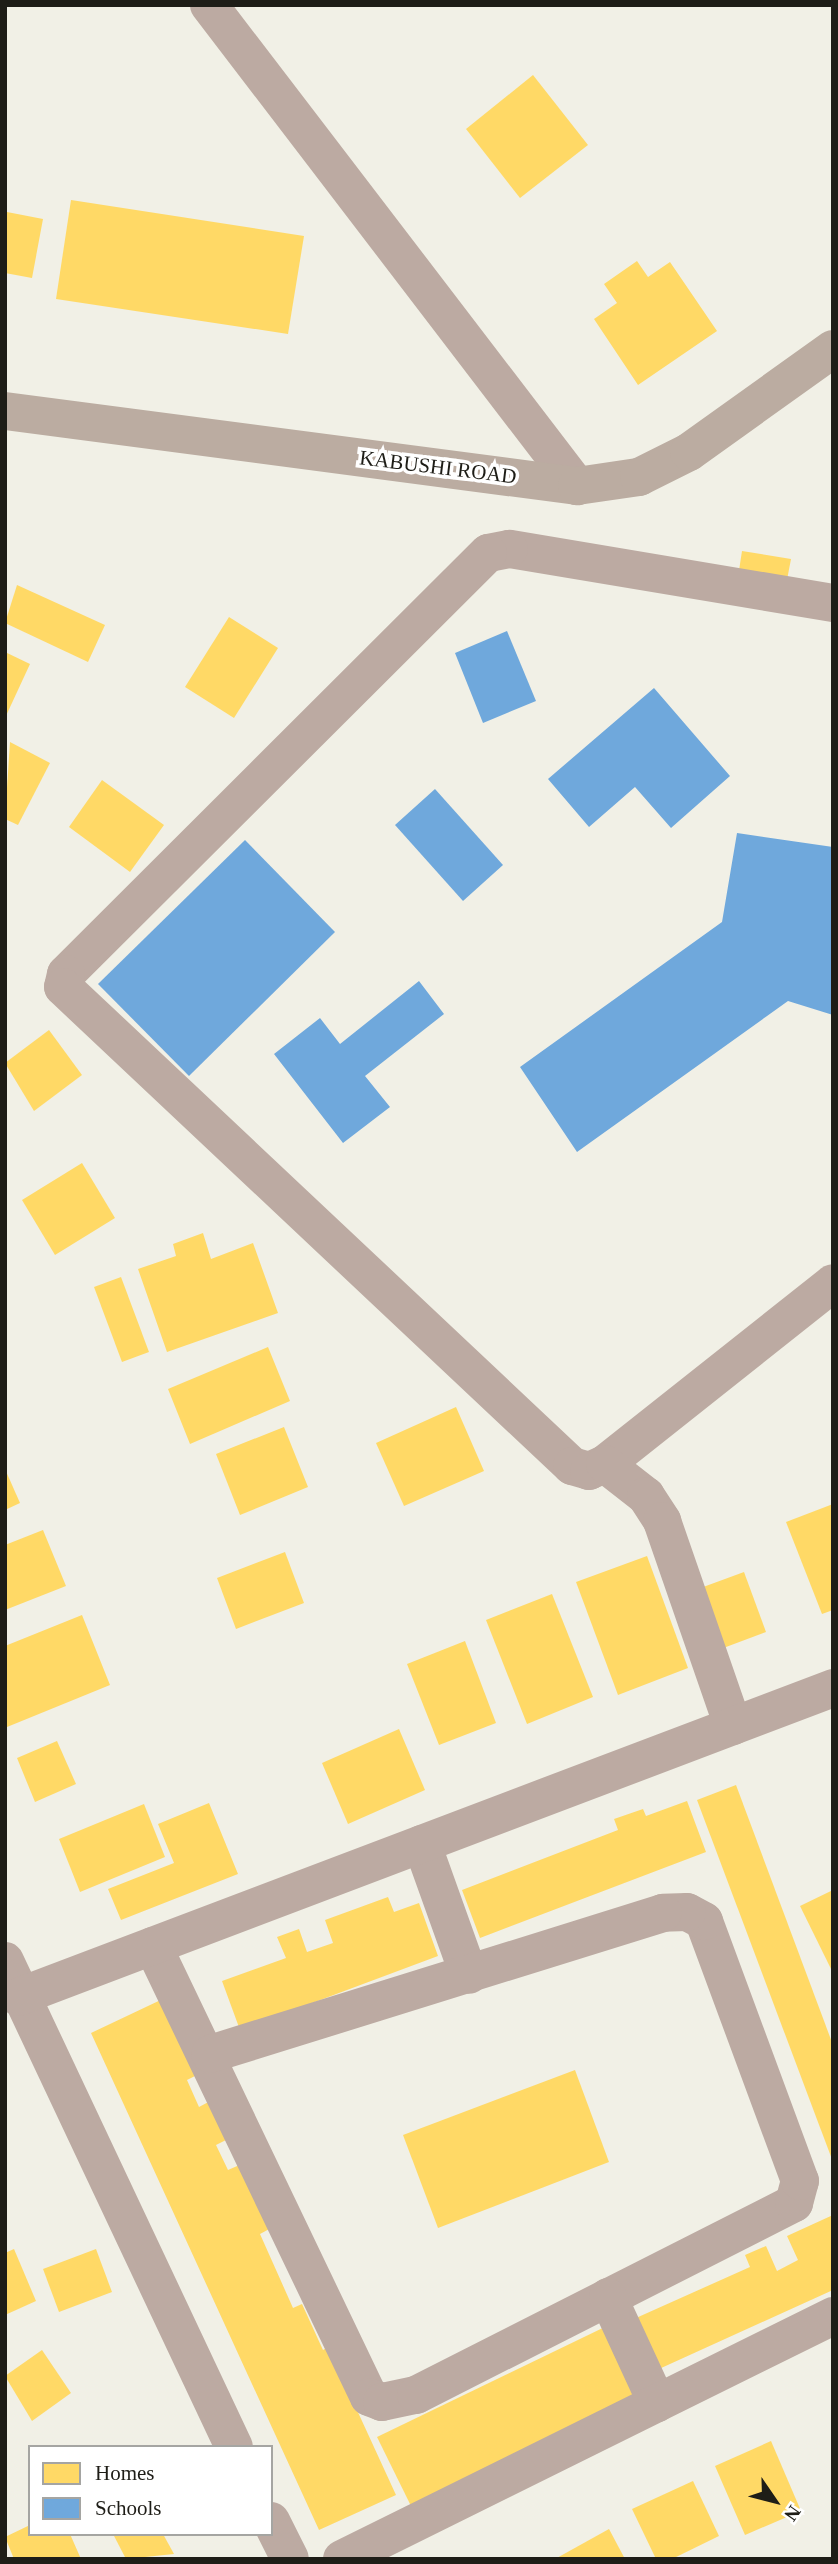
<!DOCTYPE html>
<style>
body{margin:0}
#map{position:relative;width:838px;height:2564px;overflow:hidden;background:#f1f0e6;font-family:Georgia,serif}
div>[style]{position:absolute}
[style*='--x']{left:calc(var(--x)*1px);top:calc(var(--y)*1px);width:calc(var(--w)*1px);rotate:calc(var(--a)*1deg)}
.homes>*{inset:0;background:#ffd966}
.schools>*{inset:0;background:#6fa8dc}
.minor>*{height:38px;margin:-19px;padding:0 19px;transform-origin:19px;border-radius:19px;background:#bcaaa2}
.major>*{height:38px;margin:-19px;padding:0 19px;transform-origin:19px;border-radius:19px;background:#bbaca1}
span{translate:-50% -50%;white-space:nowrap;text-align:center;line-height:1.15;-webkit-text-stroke:7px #fff;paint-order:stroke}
.street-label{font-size:21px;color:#1e1d17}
.frame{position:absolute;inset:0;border:7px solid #1e1d17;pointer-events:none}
.legend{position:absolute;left:28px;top:2445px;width:245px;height:91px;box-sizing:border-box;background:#fff;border:2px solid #a5a5a2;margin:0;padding:9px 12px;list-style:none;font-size:21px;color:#1e1d17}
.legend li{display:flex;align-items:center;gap:14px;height:35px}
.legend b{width:35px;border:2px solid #a5a5a2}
.north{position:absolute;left:740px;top:2466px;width:70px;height:70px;-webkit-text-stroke:5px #fff;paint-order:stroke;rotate:125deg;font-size:19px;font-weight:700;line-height:28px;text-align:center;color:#1e1d17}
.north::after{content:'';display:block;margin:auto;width:24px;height:32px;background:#1e1d17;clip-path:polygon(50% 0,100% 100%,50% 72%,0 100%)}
</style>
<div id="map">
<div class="homes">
<i style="clip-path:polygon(533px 75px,588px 145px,520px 198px,466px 129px)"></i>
<i style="clip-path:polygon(71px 200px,304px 236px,288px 334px,56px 299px)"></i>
<i style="clip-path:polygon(7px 212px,43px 219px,32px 278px,5px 273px)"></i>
<i style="clip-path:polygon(637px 261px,648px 277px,670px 262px,717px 331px,638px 385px,594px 319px,617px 303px,604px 284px)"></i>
<i style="clip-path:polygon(742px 551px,791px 559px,786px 585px,738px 577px)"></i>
<i style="clip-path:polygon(17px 585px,105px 625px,88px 662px,5px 623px)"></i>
<i style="clip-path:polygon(229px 617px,278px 648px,234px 718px,185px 687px)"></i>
<i style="clip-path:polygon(5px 652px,30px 664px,5px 718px)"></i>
<i style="clip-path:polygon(10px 742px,50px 763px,18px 825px,5px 819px)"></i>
<i style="clip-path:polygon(102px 780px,164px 825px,130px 872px,69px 827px)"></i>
<i style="clip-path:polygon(49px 1030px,82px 1075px,34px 1111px,5px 1063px)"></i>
<i style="clip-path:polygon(82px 1163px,115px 1218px,55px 1255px,22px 1200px)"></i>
<i style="clip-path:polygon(203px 1233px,211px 1259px,253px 1243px,278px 1313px,167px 1352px,138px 1269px,176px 1256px,173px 1244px)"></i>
<i style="clip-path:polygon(121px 1277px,149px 1352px,122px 1362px,94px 1287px)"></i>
<i style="clip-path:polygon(268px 1347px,290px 1401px,190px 1444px,168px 1389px)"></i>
<i style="clip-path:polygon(456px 1407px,484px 1471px,404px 1506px,376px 1443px)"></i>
<i style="clip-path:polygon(284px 1427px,308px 1487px,240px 1515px,216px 1454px)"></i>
<i style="clip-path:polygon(5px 1469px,20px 1503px,5px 1510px)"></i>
<i style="clip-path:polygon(833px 1504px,833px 1610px,822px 1614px,786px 1522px)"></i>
<i style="clip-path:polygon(43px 1530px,66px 1586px,5px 1610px,5px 1545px)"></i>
<i style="clip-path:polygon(285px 1552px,304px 1603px,236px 1629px,217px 1578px)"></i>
<i style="clip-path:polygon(647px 1556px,688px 1668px,618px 1695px,576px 1582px)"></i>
<i style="clip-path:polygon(744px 1572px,766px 1632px,718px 1650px,695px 1590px)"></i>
<i style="clip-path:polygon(552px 1594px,593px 1697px,527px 1724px,486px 1620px)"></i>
<i style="clip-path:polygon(82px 1615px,110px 1685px,7px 1727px,5px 1646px)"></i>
<i style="clip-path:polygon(465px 1641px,496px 1723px,439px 1745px,407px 1664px)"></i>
<i style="clip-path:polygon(399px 1729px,425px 1790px,348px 1824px,322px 1763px)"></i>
<i style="clip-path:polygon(57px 1741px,76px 1784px,35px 1802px,17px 1758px)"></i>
<i style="clip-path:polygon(736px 1785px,833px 2045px,833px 2162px,697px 1800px)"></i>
<i style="clip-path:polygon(687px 1801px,706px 1852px,480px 1938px,462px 1890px,618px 1830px,614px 1819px,643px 1809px,646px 1816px)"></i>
<i style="clip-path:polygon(209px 1803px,238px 1874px,121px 1920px,108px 1889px,174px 1863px,158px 1824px)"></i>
<i style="clip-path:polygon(144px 1804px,165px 1857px,80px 1892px,59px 1839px)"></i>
<i style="clip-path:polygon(833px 1890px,833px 1973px,800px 1906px)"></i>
<i style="clip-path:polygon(388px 1897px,394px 1912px,419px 1903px,438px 1956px,240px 2030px,222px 1981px,286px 1958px,277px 1937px,299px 1929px,307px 1952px,333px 1943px,325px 1920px)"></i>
<i style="clip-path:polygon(167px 1997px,203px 2072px,187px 2080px,199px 2107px,214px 2099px,232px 2137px,216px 2145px,228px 2170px,244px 2163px,273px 2227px,260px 2234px,293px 2308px,302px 2304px,323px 2350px,328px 2347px,396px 2495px,319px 2530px,91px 2033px)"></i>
<i style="clip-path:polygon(575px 2070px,609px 2162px,438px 2228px,403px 2135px)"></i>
<i style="clip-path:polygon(833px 2215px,833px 2290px,659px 2369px,636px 2318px,750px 2267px,745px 2255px,766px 2246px,777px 2271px,798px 2260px,787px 2236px)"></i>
<i style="clip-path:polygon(14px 2249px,36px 2301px,5px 2315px,5px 2253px)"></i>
<i style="clip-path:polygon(96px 2249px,112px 2292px,59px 2312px,43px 2269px)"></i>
<i style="clip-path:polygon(611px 2324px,644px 2393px,411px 2506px,377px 2437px)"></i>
<i style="clip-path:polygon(42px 2350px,71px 2393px,32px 2421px,5px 2376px)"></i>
<i style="clip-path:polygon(771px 2441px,801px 2511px,745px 2535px,715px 2466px)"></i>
<i style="clip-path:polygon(693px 2481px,719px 2536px,672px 2559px,656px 2559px,632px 2509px)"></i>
<i style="clip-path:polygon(30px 2525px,30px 2534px,70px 2534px,81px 2559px,14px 2559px,5px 2537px)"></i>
<i style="clip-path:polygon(609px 2529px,625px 2559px,555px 2559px)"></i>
<i style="clip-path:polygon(113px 2534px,163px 2534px,174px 2554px,126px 2559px)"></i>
</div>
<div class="schools">
<i style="clip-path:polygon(507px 631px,536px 701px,483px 723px,455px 653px)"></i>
<i style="clip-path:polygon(654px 688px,730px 776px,671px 828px,635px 787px,589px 827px,548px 779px)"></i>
<i style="clip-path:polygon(435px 789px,503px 865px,463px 901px,395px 825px)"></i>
<i style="clip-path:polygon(737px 833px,833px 847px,833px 1015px,788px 1001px,577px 1152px,520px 1067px,722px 922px)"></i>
<i style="clip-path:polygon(245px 840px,335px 932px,189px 1076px,98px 984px)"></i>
<i style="clip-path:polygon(419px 981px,444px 1014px,365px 1076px,390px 1107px,343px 1143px,274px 1054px,320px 1018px,340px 1044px)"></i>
</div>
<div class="minor">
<i style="--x:209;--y:5;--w:606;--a:52.58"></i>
<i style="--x:833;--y:603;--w:328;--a:-170.5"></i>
<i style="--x:509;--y:549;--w:21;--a:169"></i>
<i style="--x:488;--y:553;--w:596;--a:135.07"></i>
<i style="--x:66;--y:974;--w:13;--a:103"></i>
<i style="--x:63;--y:987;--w:699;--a:43.26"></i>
<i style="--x:572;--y:1466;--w:18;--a:16"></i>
<i style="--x:589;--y:1471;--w:17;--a:-24"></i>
<i style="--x:605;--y:1464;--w:291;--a:-38.4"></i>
<i style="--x:605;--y:1464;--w:52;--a:38"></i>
<i style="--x:646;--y:1496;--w:30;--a:57"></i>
<i style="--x:662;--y:1521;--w:217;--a:70.9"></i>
<i style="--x:422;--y:1844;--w:139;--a:70.3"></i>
<i style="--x:153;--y:1946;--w:500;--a:64.41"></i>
<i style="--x:369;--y:2397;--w:14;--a:21"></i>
<i style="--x:382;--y:2402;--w:35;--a:-12"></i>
<i style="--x:416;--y:2395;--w:424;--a:-26.9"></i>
<i style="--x:794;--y:2203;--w:23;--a:-75"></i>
<i style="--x:800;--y:2181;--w:277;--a:-110.3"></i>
<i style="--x:704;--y:1921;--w:19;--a:-152"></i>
<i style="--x:687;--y:1912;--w:24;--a:178"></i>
<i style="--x:663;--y:1913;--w:474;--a:162.7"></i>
<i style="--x:5;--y:1961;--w:537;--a:64.77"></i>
<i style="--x:18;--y:1997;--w:872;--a:-20.76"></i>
<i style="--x:608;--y:2297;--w:117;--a:65.2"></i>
<i style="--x:271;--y:2521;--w:42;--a:63.4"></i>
<i style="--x:342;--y:2559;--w:548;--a:-26.33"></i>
</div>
<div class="major">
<i style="--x:5;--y:411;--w:577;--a:7.47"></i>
<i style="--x:577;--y:486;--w:63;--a:-8.3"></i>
<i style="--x:639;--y:477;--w:56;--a:-26.6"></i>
<i style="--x:689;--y:452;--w:177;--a:-35.6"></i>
</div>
<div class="street-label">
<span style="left:438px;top:467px;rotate:7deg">KABUSHI ROAD</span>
</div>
<div class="frame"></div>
<ul class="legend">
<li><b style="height:19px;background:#ffd966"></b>Homes</li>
<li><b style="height:19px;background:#6fa8dc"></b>Schools</li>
</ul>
<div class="north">N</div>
</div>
